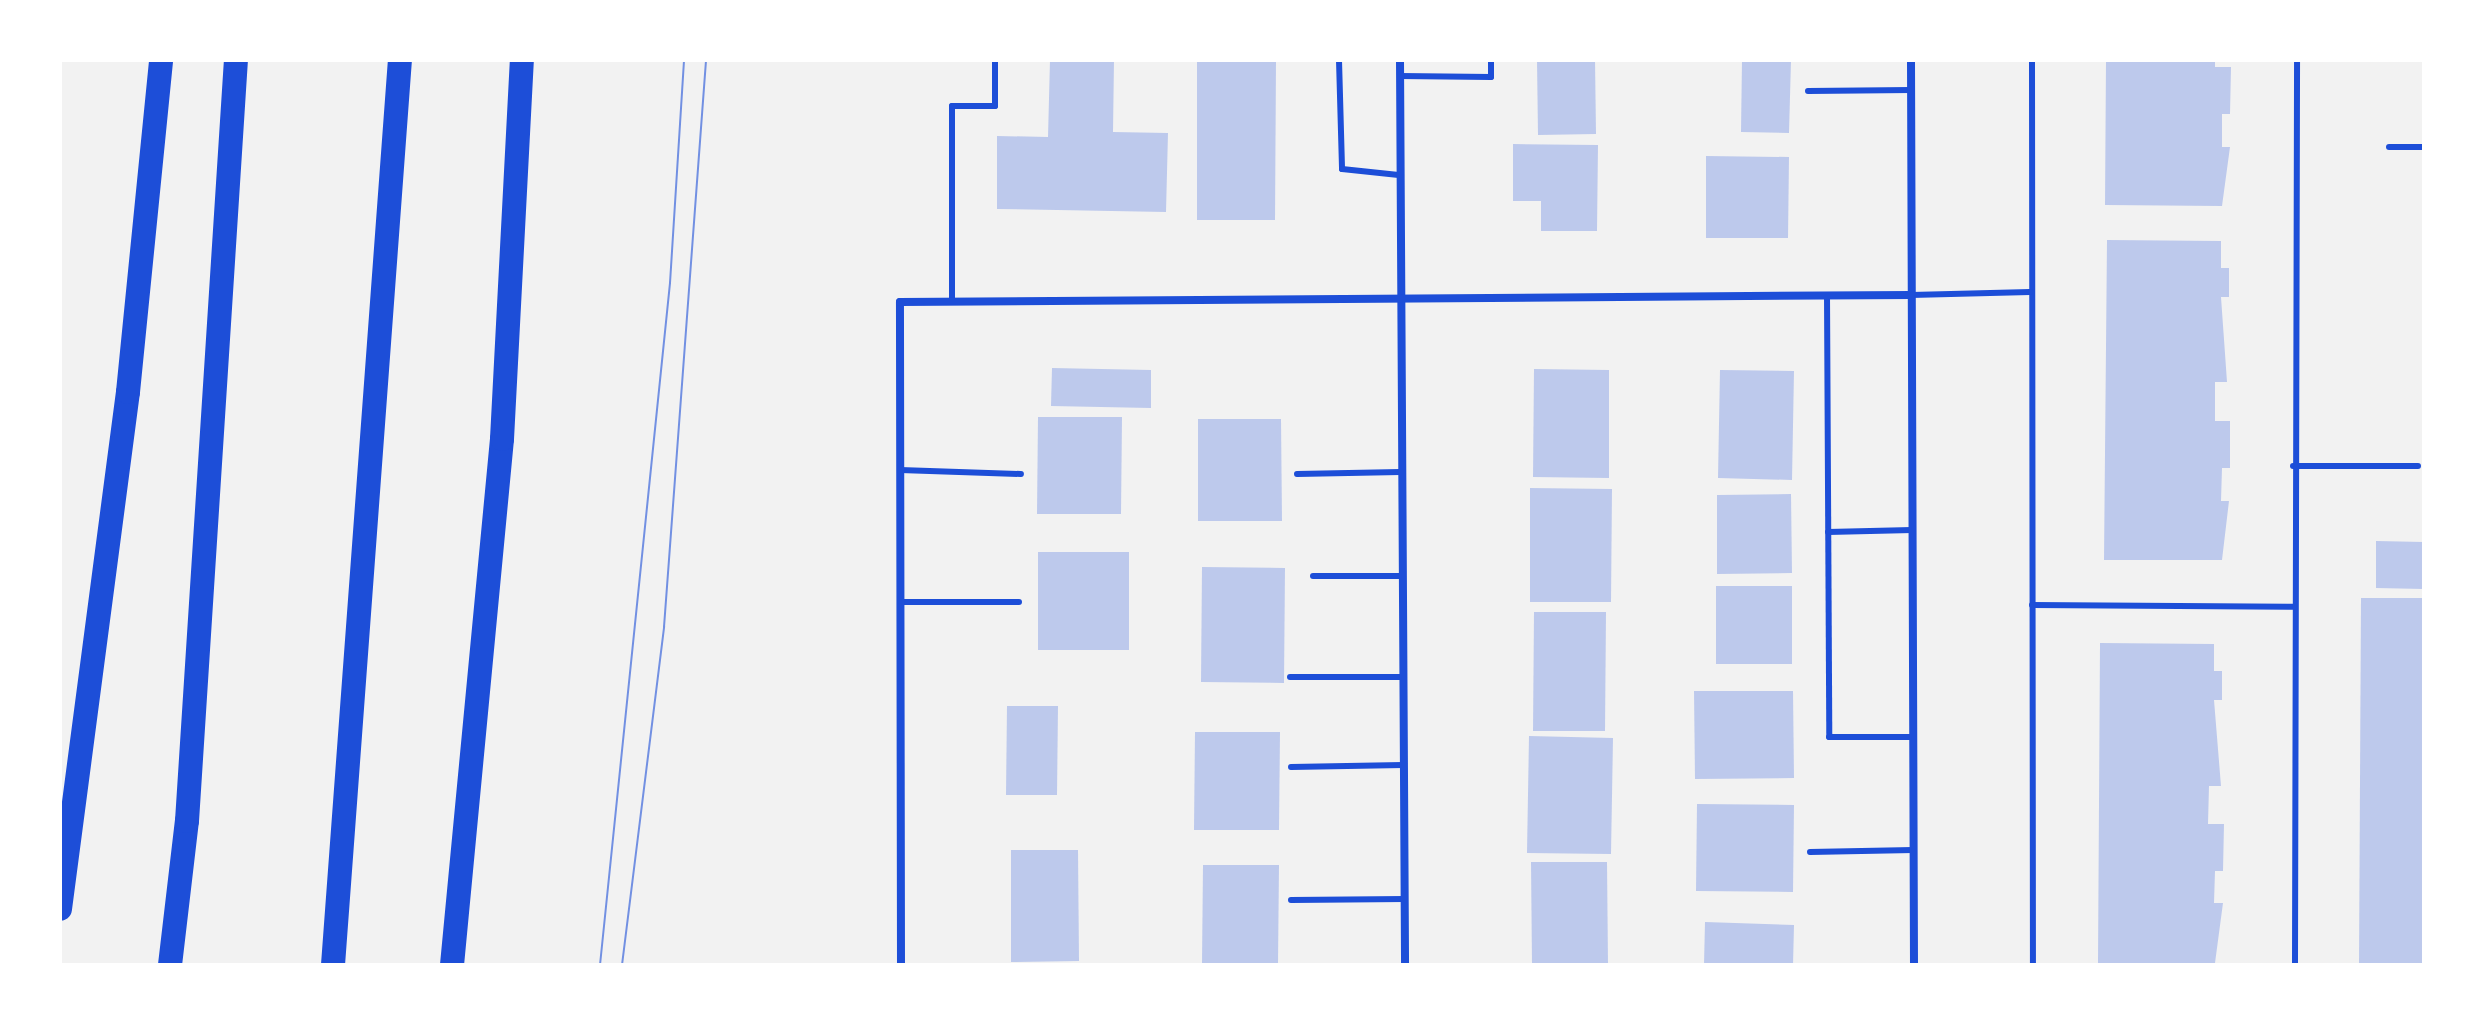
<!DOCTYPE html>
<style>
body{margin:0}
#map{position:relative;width:2484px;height:1025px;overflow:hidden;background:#f2f2f2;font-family:Lato,sans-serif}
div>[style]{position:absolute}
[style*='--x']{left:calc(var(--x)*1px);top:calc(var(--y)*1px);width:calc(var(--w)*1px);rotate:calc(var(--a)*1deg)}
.building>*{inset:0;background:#bdc9ec}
.service>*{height:6px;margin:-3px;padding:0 3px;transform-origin:3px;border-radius:3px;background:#1d4ed8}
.minor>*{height:8px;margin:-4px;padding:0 4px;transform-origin:4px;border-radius:4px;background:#1d4ed8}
.motorway>*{height:24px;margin:-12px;padding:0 12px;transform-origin:12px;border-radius:12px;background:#1d4ed8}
.tram>*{height:2px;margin:-1px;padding:0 1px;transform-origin:1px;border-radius:1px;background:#7290e2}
span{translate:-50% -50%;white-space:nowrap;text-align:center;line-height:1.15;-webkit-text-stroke:7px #fff;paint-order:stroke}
.frame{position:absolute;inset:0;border:62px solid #fff;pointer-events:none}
</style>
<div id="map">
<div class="building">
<i style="clip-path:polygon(1050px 60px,1114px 60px,1113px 132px,1168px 133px,1166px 212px,997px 209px,997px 136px,1048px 137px)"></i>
<i style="clip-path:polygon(1197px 60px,1276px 60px,1275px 220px,1197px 220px)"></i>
<i style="clip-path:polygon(1537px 60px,1595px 60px,1596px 134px,1538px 135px)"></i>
<i style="clip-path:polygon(1742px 60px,1791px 60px,1789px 133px,1741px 132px)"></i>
<i style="clip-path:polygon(2106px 60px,2215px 60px,2215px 67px,2231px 67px,2230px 114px,2222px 114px,2222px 147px,2230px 147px,2222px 206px,2105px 205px)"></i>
<i style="clip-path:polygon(1513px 144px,1598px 145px,1597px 231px,1541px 231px,1541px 201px,1513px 201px)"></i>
<i style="clip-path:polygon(1706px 156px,1789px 157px,1788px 238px,1706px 238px)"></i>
<i style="clip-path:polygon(2107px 240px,2221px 241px,2221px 268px,2229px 268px,2229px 297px,2221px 297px,2227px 382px,2215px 382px,2215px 421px,2230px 421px,2230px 468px,2222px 468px,2221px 501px,2229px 501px,2222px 560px,2104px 560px)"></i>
<i style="clip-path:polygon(1052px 368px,1151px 370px,1151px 408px,1051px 406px)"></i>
<i style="clip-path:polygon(1534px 369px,1609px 370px,1609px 478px,1533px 477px)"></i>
<i style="clip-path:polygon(1720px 370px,1794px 371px,1792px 480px,1718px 478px)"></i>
<i style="clip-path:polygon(1038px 417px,1122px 417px,1121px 514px,1037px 514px)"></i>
<i style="clip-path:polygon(1198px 419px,1281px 419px,1282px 521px,1198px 521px)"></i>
<i style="clip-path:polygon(1530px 488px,1612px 489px,1611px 602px,1530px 602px)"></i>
<i style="clip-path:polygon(1791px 494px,1792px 573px,1717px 574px,1717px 495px)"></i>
<i style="clip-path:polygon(2376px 541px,2424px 542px,2424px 589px,2376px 588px)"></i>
<i style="clip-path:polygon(1038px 552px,1129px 552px,1129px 650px,1038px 650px)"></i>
<i style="clip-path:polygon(1202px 567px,1285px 568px,1284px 683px,1201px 682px)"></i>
<i style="clip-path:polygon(1716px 586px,1792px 586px,1792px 664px,1716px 664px)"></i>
<i style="clip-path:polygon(2361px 598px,2424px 598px,2424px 965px,2359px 965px)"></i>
<i style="clip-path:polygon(1534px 612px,1606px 612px,1605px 731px,1533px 731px)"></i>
<i style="clip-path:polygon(2100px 643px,2214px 644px,2214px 671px,2222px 671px,2222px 700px,2214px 700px,2221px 786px,2209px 786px,2208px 824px,2224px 824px,2223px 871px,2215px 871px,2214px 903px,2223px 903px,2215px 963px,2098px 963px)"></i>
<i style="clip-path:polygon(1694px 691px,1793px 691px,1794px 778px,1695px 779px)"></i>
<i style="clip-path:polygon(1007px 706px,1058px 706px,1057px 795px,1006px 795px)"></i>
<i style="clip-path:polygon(1195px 732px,1280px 732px,1279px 830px,1194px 830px)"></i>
<i style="clip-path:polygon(1529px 736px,1613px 738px,1611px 854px,1527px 853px)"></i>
<i style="clip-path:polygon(1697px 804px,1794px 805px,1793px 892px,1696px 891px)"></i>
<i style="clip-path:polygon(1011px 850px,1078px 850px,1079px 961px,1011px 962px)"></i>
<i style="clip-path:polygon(1531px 862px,1607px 862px,1608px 965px,1532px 965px)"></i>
<i style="clip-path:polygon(1203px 865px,1279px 865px,1278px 963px,1202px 963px)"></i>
<i style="clip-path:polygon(1705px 922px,1794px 925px,1793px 965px,1704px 965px)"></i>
</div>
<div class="service">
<i style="--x:1339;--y:60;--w:109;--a:88.4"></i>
<i style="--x:1342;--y:169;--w:57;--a:6"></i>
<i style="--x:2032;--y:60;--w:904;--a:89.94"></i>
<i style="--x:1400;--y:76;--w:91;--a:0.6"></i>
<i style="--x:1491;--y:77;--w:17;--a:-90"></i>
<i style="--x:1808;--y:91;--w:103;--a:-0.6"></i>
<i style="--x:2389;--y:147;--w:35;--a:0"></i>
<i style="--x:1827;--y:295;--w:442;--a:89.7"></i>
<i style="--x:1829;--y:737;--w:84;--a:0"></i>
<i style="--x:1911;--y:295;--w:119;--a:-1.4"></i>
<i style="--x:952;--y:302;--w:196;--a:-90"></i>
<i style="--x:952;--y:106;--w:43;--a:0"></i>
<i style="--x:995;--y:106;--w:46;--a:-90"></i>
<i style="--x:2293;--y:466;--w:125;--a:0"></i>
<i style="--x:900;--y:470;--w:121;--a:1.9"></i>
<i style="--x:1297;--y:474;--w:103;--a:-1.1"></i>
<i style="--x:1828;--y:532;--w:84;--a:-1.4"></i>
<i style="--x:1313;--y:576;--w:88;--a:0"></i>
<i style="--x:900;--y:602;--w:119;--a:0"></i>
<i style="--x:2032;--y:605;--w:261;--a:0.4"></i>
<i style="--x:1290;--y:677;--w:112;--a:0"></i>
<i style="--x:1291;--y:767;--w:112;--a:-1"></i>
<i style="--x:1810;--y:852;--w:103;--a:-1.1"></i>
<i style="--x:1291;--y:900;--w:114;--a:-0.5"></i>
<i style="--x:2295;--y:965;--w:905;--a:-89.87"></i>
</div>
<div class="minor">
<i style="--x:1400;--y:60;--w:905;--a:89.68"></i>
<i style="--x:1911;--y:60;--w:905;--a:89.81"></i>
<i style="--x:901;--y:965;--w:663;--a:-90.09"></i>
<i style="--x:900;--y:302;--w:1011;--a:-0.4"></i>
</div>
<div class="motorway">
<i style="--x:60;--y:909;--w:521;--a:-82.51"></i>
<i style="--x:128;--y:392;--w:334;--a:-84.3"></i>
<i style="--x:170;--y:965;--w:145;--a:-83.3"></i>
<i style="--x:187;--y:821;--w:763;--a:-86.32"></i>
<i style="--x:333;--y:965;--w:907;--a:-85.77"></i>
<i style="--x:452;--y:965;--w:528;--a:-84.57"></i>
<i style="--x:502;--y:439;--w:380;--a:-87"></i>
</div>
<div class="tram">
<i style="--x:600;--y:965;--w:686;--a:-84.14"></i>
<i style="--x:670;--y:283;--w:223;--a:-86.4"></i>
<i style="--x:622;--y:965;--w:341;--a:-82.9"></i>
<i style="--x:664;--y:627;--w:569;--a:-85.76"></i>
</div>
<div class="frame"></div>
</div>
